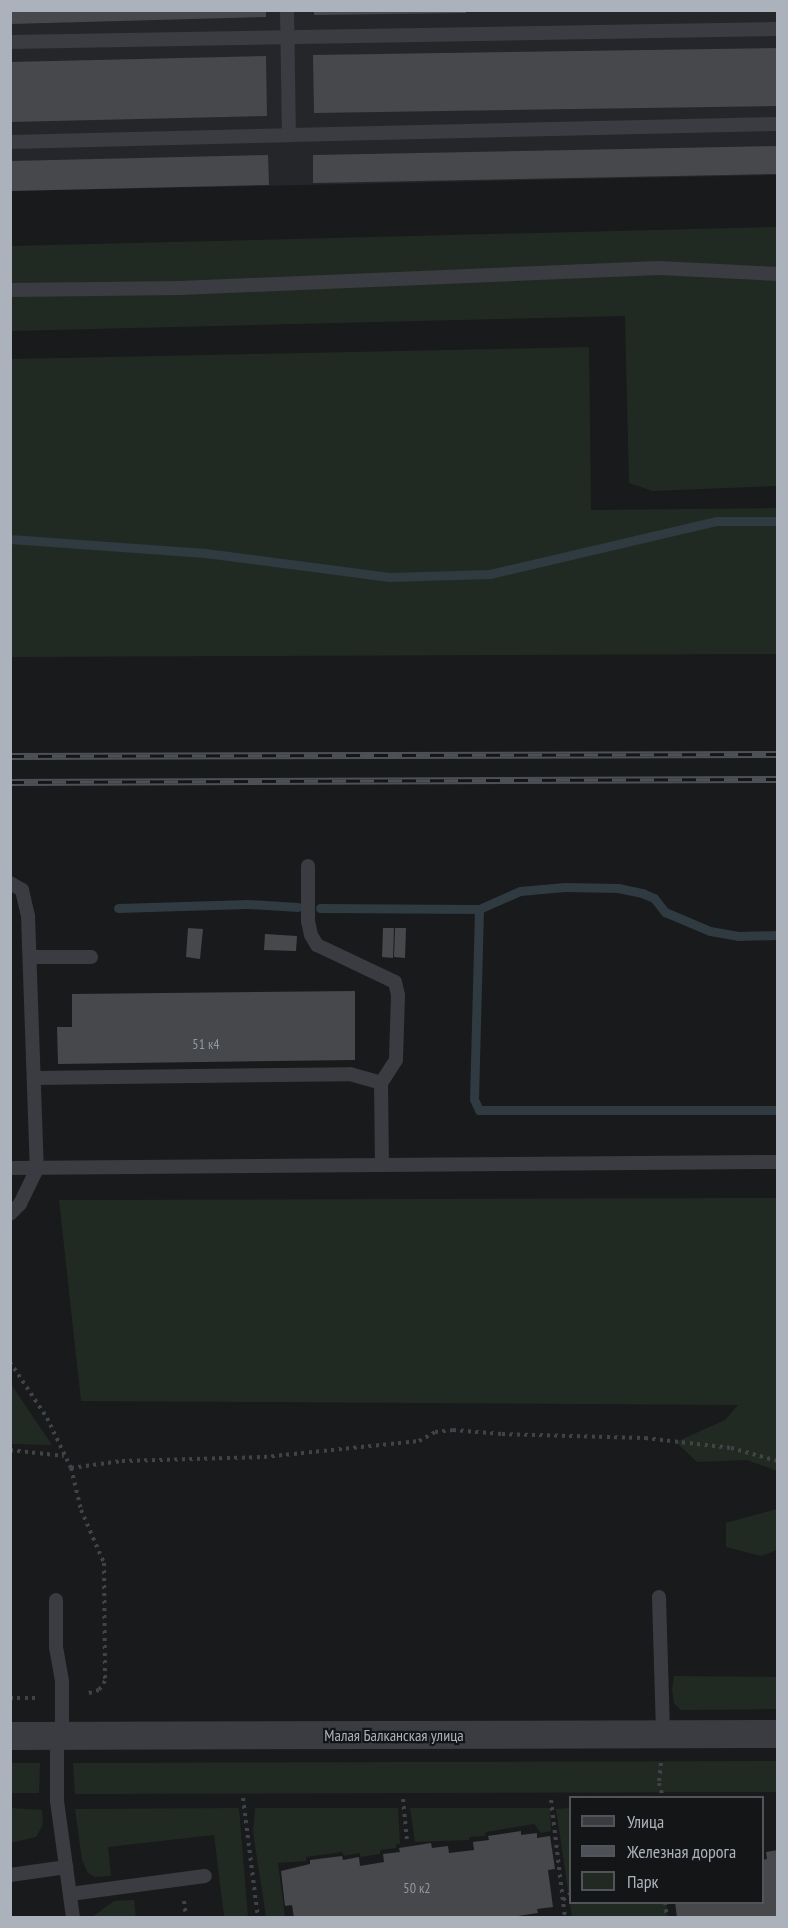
<!DOCTYPE html>
<meta charset="utf-8">
<style>
body{margin:0}
#map{position:relative;width:788px;height:1928px;overflow:hidden;background:#191a1c;font-family:"PT Sans Narrow",sans-serif}
div>[style]{position:absolute}
[style*='--x']{left:calc(var(--x)*1px);top:calc(var(--y)*1px);width:calc(var(--w)*1px);rotate:calc(var(--a)*1deg)}
.built>*{inset:0;background:#252629}
.green>*{inset:0;background:#212a22}
.stream>*{height:9px;margin:-4.5px;padding:0 4.5px;transform-origin:4.5px;border-radius:4.5px;background:#2f3a41}
.building>*{inset:0;background:#46484c}
.path>*{height:4px;margin-top:-2px;transform-origin:0;background:repeating-linear-gradient(90deg,#404348 0 3px,transparent 0 7.5px)}
.lane>*{height:14px;margin:-7px;padding:0 7px;transform-origin:7px;border-radius:7px;background:#3a3c41}
.street>*{height:28px;margin:-14px;padding:0 14px;transform-origin:14px;border-radius:14px;background:#3a3c41}
.rail>*{height:7px;margin-top:-3.5px;transform-origin:0;background:repeating-linear-gradient(90deg,#141517 0 14px,#4d5056 0 28px);box-sizing:border-box;border-block:2px solid #4d5056}
span{translate:-50% -50%;white-space:nowrap;text-align:center;line-height:1.15;-webkit-text-stroke:4.5px #141517;paint-order:stroke}
.number-label{font-size:14px;color:#9298a0}
.number-label span{-webkit-text-stroke-width:0}
.street-label{font-size:16px;color:#acb2bc}
.frame{position:absolute;inset:0;border:12px solid #acb2bc;pointer-events:none}
.legend{position:absolute;left:569px;top:1796px;width:195px;height:108px;box-sizing:border-box;background:#141517;border:2px solid #515459;margin:0;padding:8px 10px;list-style:none;font-size:18px;color:#acb2bc}
.legend li{display:flex;align-items:center;gap:12px;height:30px}
.legend b{width:30px;border:2px solid #515459}
</style>
<div id="map">
<div class="built">
<i style="clip-path:polygon(10px 11px,777px 11px,777px 175px,11px 191px)"></i>
</div>
<div class="green">
<i style="clip-path:polygon(777px 227px,777px 486px,653px 491px,629px 483px,625px 316px,11px 331px,10px 246px)"></i>
<i style="clip-path:polygon(589px 347px,591px 510px,777px 508px,777px 654px,11px 657px,11px 359px)"></i>
<i style="clip-path:polygon(777px 1198px,777px 1471px,747px 1460px,697px 1462px,676px 1442px,725px 1420px,738px 1405px,81px 1401px,59px 1200px)"></i>
<i style="clip-path:polygon(11px 1384px,52px 1445px,11px 1444px)"></i>
<i style="clip-path:polygon(777px 1509px,777px 1550px,761px 1556px,726px 1547px,726px 1523px)"></i>
<i style="clip-path:polygon(674px 1676px,777px 1677px,777px 1709px,681px 1710px,674px 1703px,672px 1690px)"></i>
<i style="clip-path:polygon(777px 1761px,777px 1792px,75px 1794px,73px 1763px)"></i>
<i style="clip-path:polygon(11px 1763px,40px 1763px,39px 1793px,11px 1793px)"></i>
<i style="clip-path:polygon(11px 1808px,42px 1810px,43px 1824px,36px 1837px,11px 1843px)"></i>
<i style="clip-path:polygon(239px 1808px,248px 1917px,212px 1917px,224px 1916px,214px 1835px,108px 1847px,111px 1876px,95px 1877px,88px 1873px,82px 1860px,75px 1809px)"></i>
<i style="clip-path:polygon(255px 1808px,398px 1808px,400px 1844px,396px 1844px,396px 1848px,380px 1850px,380px 1854px,361px 1857px,359px 1853px,344px 1856px,342px 1852px,306px 1857px,306px 1861px,278px 1863px,285px 1917px,266px 1917px,253px 1832px)"></i>
<i style="clip-path:polygon(410px 1808px,550px 1808px,551px 1831px,541px 1833px,534px 1824px,486px 1832px,485px 1836px,469px 1837px,469px 1840px,415px 1842px)"></i>
<i style="clip-path:polygon(570px 1808px,570px 1902px,666px 1903px,668px 1917px,572px 1917px,556px 1809px)"></i>
<i style="clip-path:polygon(134px 1900px,136px 1917px,92px 1917px,114px 1901px)"></i>
</div>
<div class="stream">
<i style="--x:10;--y:539;--w:196;--a:4.1"></i>
<i style="--x:205;--y:553;--w:186;--a:7.4"></i>
<i style="--x:389;--y:577;--w:101;--a:-1.7"></i>
<i style="--x:490;--y:574;--w:232;--a:-13.2"></i>
<i style="--x:716;--y:521;--w:62;--a:0"></i>
<i style="--x:118;--y:908;--w:130;--a:-1.8"></i>
<i style="--x:248;--y:904;--w:50;--a:3.4"></i>
<i style="--x:320;--y:908;--w:159;--a:0.4"></i>
<i style="--x:479;--y:909;--w:45;--a:-23.7"></i>
<i style="--x:520;--y:891;--w:45;--a:-5.1"></i>
<i style="--x:565;--y:887;--w:53;--a:1.1"></i>
<i style="--x:618;--y:888;--w:25;--a:12"></i>
<i style="--x:642;--y:893;--w:13;--a:23"></i>
<i style="--x:654;--y:898;--w:18;--a:52"></i>
<i style="--x:665;--y:912;--w:49;--a:22.9"></i>
<i style="--x:710;--y:931;--w:27;--a:10"></i>
<i style="--x:737;--y:936;--w:41;--a:-1.4"></i>
<i style="--x:479;--y:909;--w:190;--a:91.5"></i>
<i style="--x:474;--y:1099;--w:12;--a:66"></i>
<i style="--x:479;--y:1110;--w:299;--a:0"></i>
</div>
<div class="building">
<i style="clip-path:polygon(10px 10px,266px 10px,266px 17px,10px 24px)"></i>
<i style="clip-path:polygon(314px 10px,466px 10px,466px 13px,314px 15px)"></i>
<i style="clip-path:polygon(778px 48px,778px 106px,314px 113px,313px 55px)"></i>
<i style="clip-path:polygon(266px 56px,267px 116px,10px 122px,10px 62px)"></i>
<i style="clip-path:polygon(778px 146px,778px 174px,313px 183px,313px 155px)"></i>
<i style="clip-path:polygon(268px 155px,269px 185px,10px 191px,10px 161px)"></i>
<i style="clip-path:polygon(188px 928px,203px 929px,200px 959px,186px 957px)"></i>
<i style="clip-path:polygon(383px 928px,394px 928px,393px 958px,382px 957px)"></i>
<i style="clip-path:polygon(395px 928px,406px 928px,405px 958px,394px 957px)"></i>
<i style="clip-path:polygon(265px 934px,297px 936px,296px 951px,264px 950px)"></i>
<i style="clip-path:polygon(355px 991px,355px 1060px,58px 1064px,57px 1027px,72px 1027px,72px 994px)"></i>
<i style="clip-path:polygon(521px 1831px,521px 1835px,537px 1833px,537px 1838px,550px 1836px,555px 1869px,548px 1870px,553px 1907px,537px 1909px,538px 1913px,504px 1918px,294px 1918px,292px 1905px,285px 1906px,281px 1871px,310px 1864px,310px 1860px,342px 1856px,343px 1860px,359px 1857px,360px 1866px,384px 1862px,383px 1854px,400px 1852px,399px 1848px,431px 1843px,432px 1848px,448px 1846px,449px 1853px,474px 1850px,473px 1842px,489px 1840px,488px 1836px)"></i>
<i style="clip-path:polygon(778px 1850px,778px 1918px,677px 1918px,675px 1902px,762px 1902px,762px 1860px,767px 1859px,766px 1852px)"></i>
</div>
<div class="path">
<i style="--x:10;--y:1362;--w:67;--a:56.5"></i>
<i style="--x:47;--y:1418;--w:55;--a:64.4"></i>
<i style="--x:71;--y:1468;--w:43;--a:76.6"></i>
<i style="--x:81;--y:1510;--w:58;--a:66.5"></i>
<i style="--x:104;--y:1563;--w:118;--a:89.5"></i>
<i style="--x:105;--y:1681;--w:11;--a:124"></i>
<i style="--x:99;--y:1690;--w:14;--a:163"></i>
<i style="--x:10;--y:1450;--w:54;--a:6.3"></i>
<i style="--x:71;--y:1468;--w:51;--a:-7.8"></i>
<i style="--x:122;--y:1461;--w:142;--a:-1.6"></i>
<i style="--x:264;--y:1457;--w:156;--a:-5.9"></i>
<i style="--x:419;--y:1441;--w:18;--a:-29"></i>
<i style="--x:435;--y:1432;--w:18;--a:-6"></i>
<i style="--x:453;--y:1430;--w:49;--a:4.7"></i>
<i style="--x:502;--y:1434;--w:143;--a:1.6"></i>
<i style="--x:645;--y:1438;--w:87;--a:6.6"></i>
<i style="--x:731;--y:1448;--w:49;--a:15.5"></i>
<i style="--x:10;--y:1698;--w:30;--a:0"></i>
<i style="--x:661;--y:1763;--w:20;--a:96"></i>
<i style="--x:659;--y:1783;--w:16;--a:75"></i>
<i style="--x:243;--y:1798;--w:121;--a:82.9"></i>
<i style="--x:403;--y:1799;--w:42;--a:84.6"></i>
<i style="--x:551;--y:1800;--w:119;--a:83.2"></i>
<i style="--x:563;--y:1900;--w:9;--a:-41"></i>
<i style="--x:184;--y:1901;--w:17;--a:83"></i>
<i style="--x:665;--y:1902;--w:16;--a:83"></i>
<i style="--x:514;--y:1916;--w:2;--a:90"></i>
</div>
<div class="lane">
<i style="--x:287;--y:10;--w:125;--a:89.1"></i>
<i style="--x:289;--y:135;--w:489;--a:-1.3"></i>
<i style="--x:10;--y:42;--w:768;--a:-0.97"></i>
<i style="--x:10;--y:142;--w:279;--a:-1.4"></i>
<i style="--x:10;--y:290;--w:170;--a:-0.7"></i>
<i style="--x:180;--y:288;--w:479;--a:-2.4"></i>
<i style="--x:659;--y:268;--w:119;--a:2.9"></i>
<i style="--x:308;--y:866;--w:55;--a:90"></i>
<i style="--x:308;--y:921;--w:14;--a:78"></i>
<i style="--x:311;--y:935;--w:12;--a:59"></i>
<i style="--x:317;--y:945;--w:86;--a:25.4"></i>
<i style="--x:395;--y:982;--w:13;--a:77"></i>
<i style="--x:398;--y:995;--w:65;--a:91.8"></i>
<i style="--x:396;--y:1060;--w:27;--a:123"></i>
<i style="--x:381;--y:1083;--w:81;--a:89.3"></i>
<i style="--x:10;--y:883;--w:14;--a:30"></i>
<i style="--x:22;--y:890;--w:27;--a:77"></i>
<i style="--x:28;--y:916;--w:253;--a:88"></i>
<i style="--x:37;--y:1169;--w:39;--a:116"></i>
<i style="--x:20;--y:1204;--w:14;--a:135"></i>
<i style="--x:30;--y:957;--w:61;--a:0"></i>
<i style="--x:34;--y:1078;--w:316;--a:-0.7"></i>
<i style="--x:350;--y:1074;--w:32;--a:16"></i>
<i style="--x:10;--y:1168;--w:768;--a:-0.45"></i>
<i style="--x:659;--y:1597;--w:137;--a:88.3"></i>
<i style="--x:56;--y:1600;--w:47;--a:90"></i>
<i style="--x:56;--y:1647;--w:36;--a:80"></i>
<i style="--x:62;--y:1682;--w:54;--a:90"></i>
<i style="--x:57;--y:1736;--w:65;--a:90"></i>
<i style="--x:57;--y:1801;--w:118;--a:82.2"></i>
<i style="--x:10;--y:1875;--w:57;--a:-8.1"></i>
<i style="--x:70;--y:1894;--w:136;--a:-7.6"></i>
</div>
<div class="street">
<i style="--x:10;--y:1736;--w:768;--a:-0.15"></i>
</div>
<div class="rail">
<i style="--x:10;--y:756;--w:768;--a:-0.15"></i>
<i style="--x:10;--y:782;--w:768;--a:-0.22"></i>
</div>
<div class="number-label">
<span style="left:206px;top:1044px">51 к4</span>
<span style="left:417px;top:1888px">50 к2</span>
</div>
<div class="street-label">
<span style="left:394px;top:1735px">Малая Балканская улица</span>
</div>
<div class="frame"></div>
<ul class="legend">
<li><b style="height:8px;background:#3a3c41"></b>Улица</li>
<li><b style="height:8px;background:#4d5056"></b>Железная дорога</li>
<li><b style="height:16px;background:#212a22"></b>Парк</li>
</ul>
</div>
